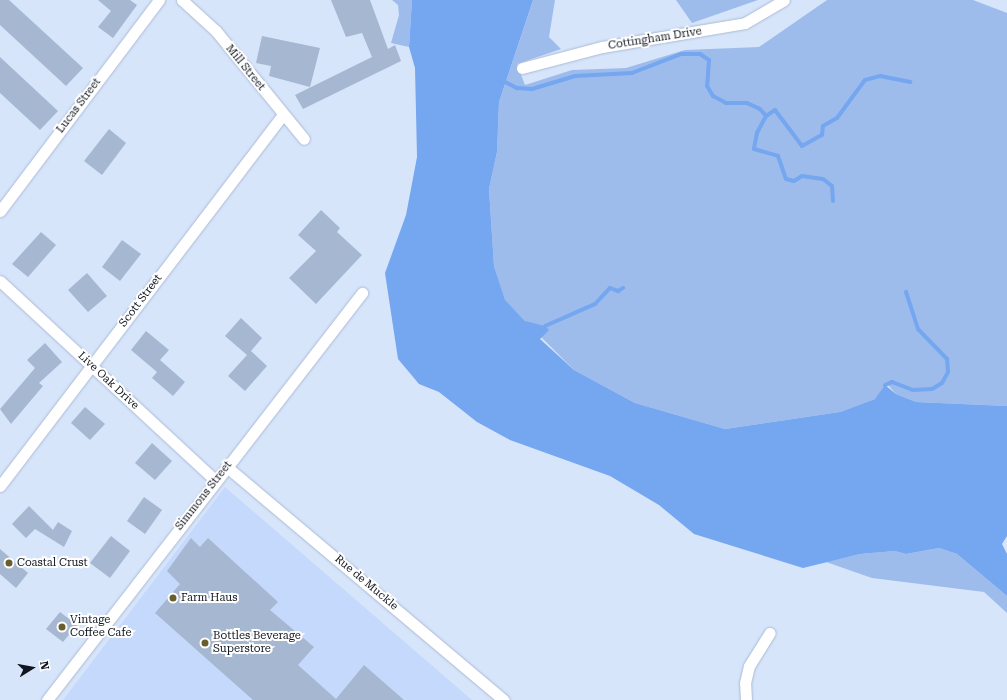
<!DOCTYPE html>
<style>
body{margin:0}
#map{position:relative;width:1007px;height:700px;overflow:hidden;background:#d7e5fb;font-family:"Roboto Serif",serif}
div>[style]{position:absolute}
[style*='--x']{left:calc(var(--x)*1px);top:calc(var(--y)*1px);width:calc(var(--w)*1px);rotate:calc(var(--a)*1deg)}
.built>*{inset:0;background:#c4d9fb}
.green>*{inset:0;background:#9dbcec}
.water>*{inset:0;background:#75a6f0}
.stream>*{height:4px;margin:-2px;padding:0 2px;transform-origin:2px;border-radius:2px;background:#75a6f0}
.building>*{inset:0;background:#a6b7d1}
.roads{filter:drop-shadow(0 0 1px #aabbd5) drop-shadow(0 0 1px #aabbd5)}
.street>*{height:11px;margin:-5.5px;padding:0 5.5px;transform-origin:5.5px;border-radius:5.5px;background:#fff}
.dots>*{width:11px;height:11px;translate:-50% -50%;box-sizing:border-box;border:2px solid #fff;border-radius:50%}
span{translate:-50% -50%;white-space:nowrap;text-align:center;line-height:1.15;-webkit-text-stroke:4px #fff;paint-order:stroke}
.street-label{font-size:11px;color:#10161f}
.poi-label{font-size:11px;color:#10161f}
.left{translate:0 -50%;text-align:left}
.north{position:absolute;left:12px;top:648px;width:40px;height:40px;-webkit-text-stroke:3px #fff;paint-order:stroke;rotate:79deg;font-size:11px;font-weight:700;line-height:16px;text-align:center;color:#10161f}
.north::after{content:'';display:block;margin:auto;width:14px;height:18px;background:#10161f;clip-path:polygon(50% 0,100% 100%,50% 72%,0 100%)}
</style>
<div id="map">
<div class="built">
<i style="clip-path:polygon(225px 487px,472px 700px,63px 700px)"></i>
</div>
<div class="green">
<i style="clip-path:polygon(392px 0,412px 0,409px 47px,391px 43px,399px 15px,398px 5px)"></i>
<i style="clip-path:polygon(533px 0,555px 0,549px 37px,561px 49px,517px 64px,525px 85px,572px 70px,626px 68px,685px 50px,759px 47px,827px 0,973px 0,1007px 13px,1007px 406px,916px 402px,896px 394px,888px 385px,875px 399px,840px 412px,725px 429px,635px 403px,574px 370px,505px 301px,494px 266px,489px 189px,497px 152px,499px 102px)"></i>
<i style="clip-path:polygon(676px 0,758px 0,692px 23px)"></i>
<i style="clip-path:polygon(939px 548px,957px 554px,1007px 596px,1007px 613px,984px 592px,872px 578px,826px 562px,860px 554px,895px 551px,906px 554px)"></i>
</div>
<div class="water">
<i style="clip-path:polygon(412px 0,533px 0,499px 102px,497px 152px,489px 189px,494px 266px,505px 300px,525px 321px,545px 326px,549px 330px,540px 339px,574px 370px,635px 403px,725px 429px,840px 412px,875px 399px,885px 385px,896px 394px,916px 402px,1007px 406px,1007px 536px,1002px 544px,1007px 554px,1007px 596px,957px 554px,939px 548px,906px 554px,895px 551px,860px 554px,803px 568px,694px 534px,659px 505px,610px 476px,510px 440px,477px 422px,439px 392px,419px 384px,398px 359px,385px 273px,406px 215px,417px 157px,415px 68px,409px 47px)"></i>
</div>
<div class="stream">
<i style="--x:501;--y:80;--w:18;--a:27"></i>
<i style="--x:517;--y:88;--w:15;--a:4"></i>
<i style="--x:532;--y:89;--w:45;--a:-16.8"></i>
<i style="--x:575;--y:76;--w:57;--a:-3"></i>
<i style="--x:632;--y:73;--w:53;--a:-21.2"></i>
<i style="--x:681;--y:54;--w:19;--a:0"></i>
<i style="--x:700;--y:54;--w:11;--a:34"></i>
<i style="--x:709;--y:60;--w:26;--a:94"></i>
<i style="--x:707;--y:86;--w:12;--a:59"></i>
<i style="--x:713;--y:96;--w:15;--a:28"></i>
<i style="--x:726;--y:103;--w:21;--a:0"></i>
<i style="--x:747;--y:103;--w:14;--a:25"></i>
<i style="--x:760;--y:109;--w:9;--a:49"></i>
<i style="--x:766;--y:116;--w:11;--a:-34"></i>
<i style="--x:775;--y:110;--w:45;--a:53.1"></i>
<i style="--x:802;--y:146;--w:23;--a:-29"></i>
<i style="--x:822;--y:135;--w:9;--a:-84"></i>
<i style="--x:823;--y:126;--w:16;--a:-30"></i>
<i style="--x:837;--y:118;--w:47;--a:-53.6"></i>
<i style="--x:865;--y:80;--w:16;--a:-15"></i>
<i style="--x:880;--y:76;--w:31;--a:11"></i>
<i style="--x:766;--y:116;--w:19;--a:118"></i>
<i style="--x:757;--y:133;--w:16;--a:101"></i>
<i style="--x:754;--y:149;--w:25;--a:16"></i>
<i style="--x:778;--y:156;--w:24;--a:71"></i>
<i style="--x:786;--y:179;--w:8;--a:14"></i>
<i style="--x:794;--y:181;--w:9;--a:-32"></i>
<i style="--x:802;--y:176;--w:21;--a:8"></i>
<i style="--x:823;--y:179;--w:11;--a:38"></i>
<i style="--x:832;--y:186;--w:15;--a:86"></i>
<i style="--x:545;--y:326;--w:55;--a:-23.7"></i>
<i style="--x:595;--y:304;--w:22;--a:-47"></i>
<i style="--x:610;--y:288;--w:9;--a:21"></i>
<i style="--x:618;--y:291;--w:6;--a:-31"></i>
<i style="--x:885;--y:385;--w:8;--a:-23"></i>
<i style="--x:892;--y:382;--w:22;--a:21"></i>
<i style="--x:913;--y:390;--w:19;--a:-3"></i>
<i style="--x:932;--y:389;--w:12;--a:-31"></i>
<i style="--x:942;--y:383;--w:13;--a:-61"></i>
<i style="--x:948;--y:372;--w:13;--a:-94"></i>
<i style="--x:947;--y:359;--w:42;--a:-134"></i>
<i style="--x:918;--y:329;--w:39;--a:-108"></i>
</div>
<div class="building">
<i style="clip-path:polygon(0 0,9px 0,83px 68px,66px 86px,0 25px)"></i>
<i style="clip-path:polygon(98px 0,130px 0,137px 5px,113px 38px,98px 27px,111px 11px)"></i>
<i style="clip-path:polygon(331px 0,370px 0,388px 49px,395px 45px,401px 61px,303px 109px,295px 95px,372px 57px,362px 33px,346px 37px)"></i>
<i style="clip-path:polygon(262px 36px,320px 48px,310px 87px,269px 76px,271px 66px,256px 63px)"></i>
<i style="clip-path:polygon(0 57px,58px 111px,40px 130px,0 93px)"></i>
<i style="clip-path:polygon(109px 129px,126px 143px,102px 175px,84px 161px)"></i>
<i style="clip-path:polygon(321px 210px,340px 228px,337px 232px,362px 255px,316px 304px,289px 278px,316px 251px,298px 235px)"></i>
<i style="clip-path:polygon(41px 232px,56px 245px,28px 277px,12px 264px)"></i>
<i style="clip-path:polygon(122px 240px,141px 254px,120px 281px,102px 267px)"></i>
<i style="clip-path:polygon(87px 273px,107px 296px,88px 312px,68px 290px)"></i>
<i style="clip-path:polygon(241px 318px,262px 338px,251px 351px,267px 366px,245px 391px,228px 376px,247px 355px,225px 336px)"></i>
<i style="clip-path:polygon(146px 331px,169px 350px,160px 360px,185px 382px,173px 396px,152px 378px,157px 372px,131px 350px)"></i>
<i style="clip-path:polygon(45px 343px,62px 362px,39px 383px,43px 386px,11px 424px,0 409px,35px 368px,27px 360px)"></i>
<i style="clip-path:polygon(85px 407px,105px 424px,90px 440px,71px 423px)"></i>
<i style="clip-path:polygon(152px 443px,172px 461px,155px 480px,135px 463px)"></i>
<i style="clip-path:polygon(144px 497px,162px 510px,145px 534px,127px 521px)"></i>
<i style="clip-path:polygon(29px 506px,53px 530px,58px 522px,72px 531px,64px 547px,35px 529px,26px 538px,12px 524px)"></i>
<i style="clip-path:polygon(111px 536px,130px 551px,110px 578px,90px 563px)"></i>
<i style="clip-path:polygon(191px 538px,200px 547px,208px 538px,278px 602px,270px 610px,314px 647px,298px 665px,336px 699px,364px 665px,404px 700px,253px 700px,155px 613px,180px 584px,167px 571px)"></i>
<i style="clip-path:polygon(0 549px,28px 573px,16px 588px,0 574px)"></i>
<i style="clip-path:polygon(60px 612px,77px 625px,63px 642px,46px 629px)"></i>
</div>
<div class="roads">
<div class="street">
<i style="--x:182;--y:0;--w:46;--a:42.4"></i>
<i style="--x:216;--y:31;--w:139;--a:50.8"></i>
<i style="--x:522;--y:68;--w:83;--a:-14.7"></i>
<i style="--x:602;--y:47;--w:145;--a:-9.5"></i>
<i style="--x:745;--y:23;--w:45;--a:-30.5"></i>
<i style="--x:0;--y:211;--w:264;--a:-53"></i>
<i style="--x:0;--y:281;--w:294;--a:42.8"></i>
<i style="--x:227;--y:467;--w:362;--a:40.1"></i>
<i style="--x:0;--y:486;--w:467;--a:-52.7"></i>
<i style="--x:47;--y:700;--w:515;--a:-52.26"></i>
<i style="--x:746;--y:700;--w:17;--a:-93"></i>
<i style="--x:745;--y:683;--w:17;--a:-77"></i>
<i style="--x:749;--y:666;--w:39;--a:-58"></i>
</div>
</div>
<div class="dots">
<i style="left:9px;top:563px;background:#685e2b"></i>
<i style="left:173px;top:598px;background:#685e2b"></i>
<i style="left:62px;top:627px;background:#685e2b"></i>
<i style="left:205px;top:643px;background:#685e2b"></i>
</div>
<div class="street-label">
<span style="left:655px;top:39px;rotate:-9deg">Cottingham Drive</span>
<span style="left:245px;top:68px;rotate:51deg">Mill Street</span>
<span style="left:79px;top:106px;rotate:-53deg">Lucas Street</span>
<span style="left:141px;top:301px;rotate:-53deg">Scott Street</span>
<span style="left:108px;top:381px;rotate:43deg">Live Oak Drive</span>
<span style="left:204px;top:496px;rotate:-52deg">Simmons Street</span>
<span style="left:366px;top:583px;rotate:40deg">Rue de Muckle</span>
</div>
<div class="poi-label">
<span class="left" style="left:17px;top:563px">Coastal Crust</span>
<span class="left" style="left:181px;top:598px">Farm Haus</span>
<span class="left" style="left:70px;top:627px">Vintage<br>Coffee Cafe</span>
<span class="left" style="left:213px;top:643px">Bottles Beverage<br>Superstore</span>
</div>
<div class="north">N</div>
</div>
